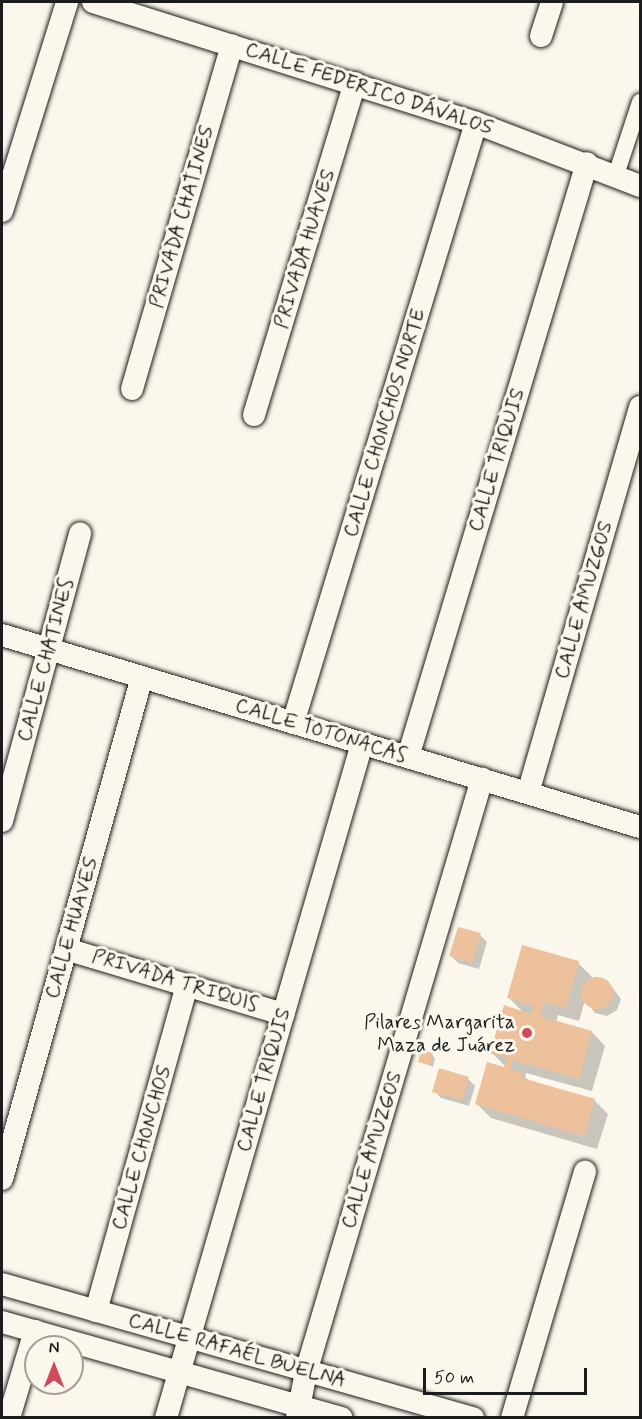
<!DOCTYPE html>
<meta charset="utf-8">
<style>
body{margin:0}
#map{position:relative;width:642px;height:1419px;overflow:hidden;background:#fbf7ec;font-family:Mynerve,sans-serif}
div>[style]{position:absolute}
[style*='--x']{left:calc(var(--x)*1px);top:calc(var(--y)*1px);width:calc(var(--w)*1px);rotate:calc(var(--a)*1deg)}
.shadow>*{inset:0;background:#0003}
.building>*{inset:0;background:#eec19d}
.round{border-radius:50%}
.roads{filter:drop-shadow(0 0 2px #1c1c1c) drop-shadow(0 0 2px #1c1c1c)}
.pedestrian>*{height:16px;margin:-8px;padding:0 8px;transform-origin:8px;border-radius:8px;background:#fbf7ec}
.minor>*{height:22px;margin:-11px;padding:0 11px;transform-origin:11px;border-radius:11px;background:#fbf7ec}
.dots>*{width:16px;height:16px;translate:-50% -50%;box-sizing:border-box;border:3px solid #fbf7ec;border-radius:50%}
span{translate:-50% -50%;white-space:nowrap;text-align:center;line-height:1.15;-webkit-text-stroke:6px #fbf7ec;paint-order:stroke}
.street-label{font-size:20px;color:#1c1c1c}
.poi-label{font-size:20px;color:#1c1c1c}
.right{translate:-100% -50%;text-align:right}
.frame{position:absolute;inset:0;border:3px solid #1c1c1c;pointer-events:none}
.north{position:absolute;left:24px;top:1335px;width:60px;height:60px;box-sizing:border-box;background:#fbf7ec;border:2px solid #a29f99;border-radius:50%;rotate:0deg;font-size:16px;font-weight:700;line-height:24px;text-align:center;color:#1c1c1c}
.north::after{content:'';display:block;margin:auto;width:21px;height:27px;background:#d1495b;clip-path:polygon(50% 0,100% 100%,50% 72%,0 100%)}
.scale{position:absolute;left:423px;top:1368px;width:164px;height:27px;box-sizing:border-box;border:3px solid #1c1c1c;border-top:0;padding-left:8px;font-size:18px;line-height:21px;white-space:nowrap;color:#1c1c1c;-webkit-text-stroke:4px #fbf7ec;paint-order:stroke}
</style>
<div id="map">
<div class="shadow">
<i style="clip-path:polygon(480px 935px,487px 942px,479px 969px,458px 963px,451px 956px)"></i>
<i style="clip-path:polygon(578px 963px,592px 977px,591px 980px,595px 977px,607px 980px,621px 999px,617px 1010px,607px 1016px,595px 1013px,585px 1000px,579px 1021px,558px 1015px,556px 1022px,592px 1032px,605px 1046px,592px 1091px,526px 1073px,525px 1077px,530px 1082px,594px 1100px,608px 1114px,597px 1149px,491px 1118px,477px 1104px,509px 1070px,491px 1052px,524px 1013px,509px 998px)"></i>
<i style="clip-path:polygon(432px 1055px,435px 1058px,433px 1067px,420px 1061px)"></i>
<i style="clip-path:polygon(468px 1079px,475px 1086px,469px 1106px,441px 1098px,434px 1091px)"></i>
</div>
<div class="building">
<i style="clip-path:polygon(458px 927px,481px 933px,472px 963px,449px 956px)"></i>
<i style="clip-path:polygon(522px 945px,579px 961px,566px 1008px,544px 1002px,540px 1016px,592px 1031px,579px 1079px,513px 1060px,510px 1069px,523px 1073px,522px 1078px,595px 1099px,584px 1136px,475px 1104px,487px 1062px,504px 1067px,507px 1058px,490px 1053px,504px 1005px,531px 1014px,534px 1006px,507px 998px)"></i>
<i class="round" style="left:581px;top:977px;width:32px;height:32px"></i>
<i style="clip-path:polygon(421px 1050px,433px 1053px,430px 1065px,418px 1062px)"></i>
<i style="clip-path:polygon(439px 1068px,469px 1077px,462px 1100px,432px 1092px)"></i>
</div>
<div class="roads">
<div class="pedestrian">
<i style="--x:616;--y:175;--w:77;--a:-71.8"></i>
</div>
<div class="minor">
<i style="--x:93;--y:2;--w:402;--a:17.5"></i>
<i style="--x:476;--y:123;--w:176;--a:21"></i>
<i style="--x:541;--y:36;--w:36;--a:-72"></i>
<i style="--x:2;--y:211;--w:219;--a:-72.7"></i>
<i style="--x:132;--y:389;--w:358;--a:-73.8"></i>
<i style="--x:254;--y:415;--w:347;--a:-73.1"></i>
<i style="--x:2;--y:635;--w:666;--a:16.75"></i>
<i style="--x:293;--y:723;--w:627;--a:-73.04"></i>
<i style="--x:408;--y:757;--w:620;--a:-73.23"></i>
<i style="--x:528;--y:793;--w:402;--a:-73.8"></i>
<i style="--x:2;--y:821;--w:298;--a:-74.8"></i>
<i style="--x:66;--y:949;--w:227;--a:16.7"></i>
<i style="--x:2;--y:1179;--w:521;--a:-74.42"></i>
<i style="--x:2;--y:1284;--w:490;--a:15.9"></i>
<i style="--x:96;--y:1311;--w:338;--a:-74.4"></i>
<i style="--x:2;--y:1322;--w:353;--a:15.8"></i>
<i style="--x:9;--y:1418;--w:91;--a:-73.4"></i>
<i style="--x:166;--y:1418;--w:702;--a:-73.79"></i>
<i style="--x:297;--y:1418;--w:47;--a:-78.9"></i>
<i style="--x:306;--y:1372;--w:619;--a:-73.47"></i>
<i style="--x:512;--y:1418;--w:257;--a:-73.5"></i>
</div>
</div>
<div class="dots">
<i style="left:527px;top:1033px;background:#d1495b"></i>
</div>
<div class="street-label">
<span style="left:369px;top:89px;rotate:18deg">CALLE FEDERICO DÁVALOS</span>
<span style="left:182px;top:217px;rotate:-74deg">PRIVADA CHATINES</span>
<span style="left:305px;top:249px;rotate:-73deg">PRIVADA HUAVES</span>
<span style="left:385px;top:423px;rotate:-73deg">CALLE CHONCHOS NORTE</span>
<span style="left:497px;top:460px;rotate:-73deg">CALLE TRIQUIS</span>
<span style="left:584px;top:600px;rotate:-74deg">CALLE AMUZGOS</span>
<span style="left:46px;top:660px;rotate:-75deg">CALLE CHATINES</span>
<span style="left:321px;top:731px;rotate:17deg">CALLE TOTONACAS</span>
<span style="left:72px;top:928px;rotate:-74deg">CALLE HUAVES</span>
<span style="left:175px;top:981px;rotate:17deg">PRIVADA TRIQUIS</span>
<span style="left:264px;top:1080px;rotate:-74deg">CALLE TRIQUIS</span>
<span style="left:142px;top:1148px;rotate:-74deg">CALLE CHONCHOS</span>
<span style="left:372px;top:1150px;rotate:-73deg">CALLE AMUZGOS</span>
<span style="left:237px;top:1351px;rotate:16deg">CALLE RAFAÉL BUELNA</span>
</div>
<div class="poi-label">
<span class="right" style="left:515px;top:1034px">Pilares Margarita<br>Maza de Juárez</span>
</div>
<div class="frame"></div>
<div class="north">N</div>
<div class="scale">50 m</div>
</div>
